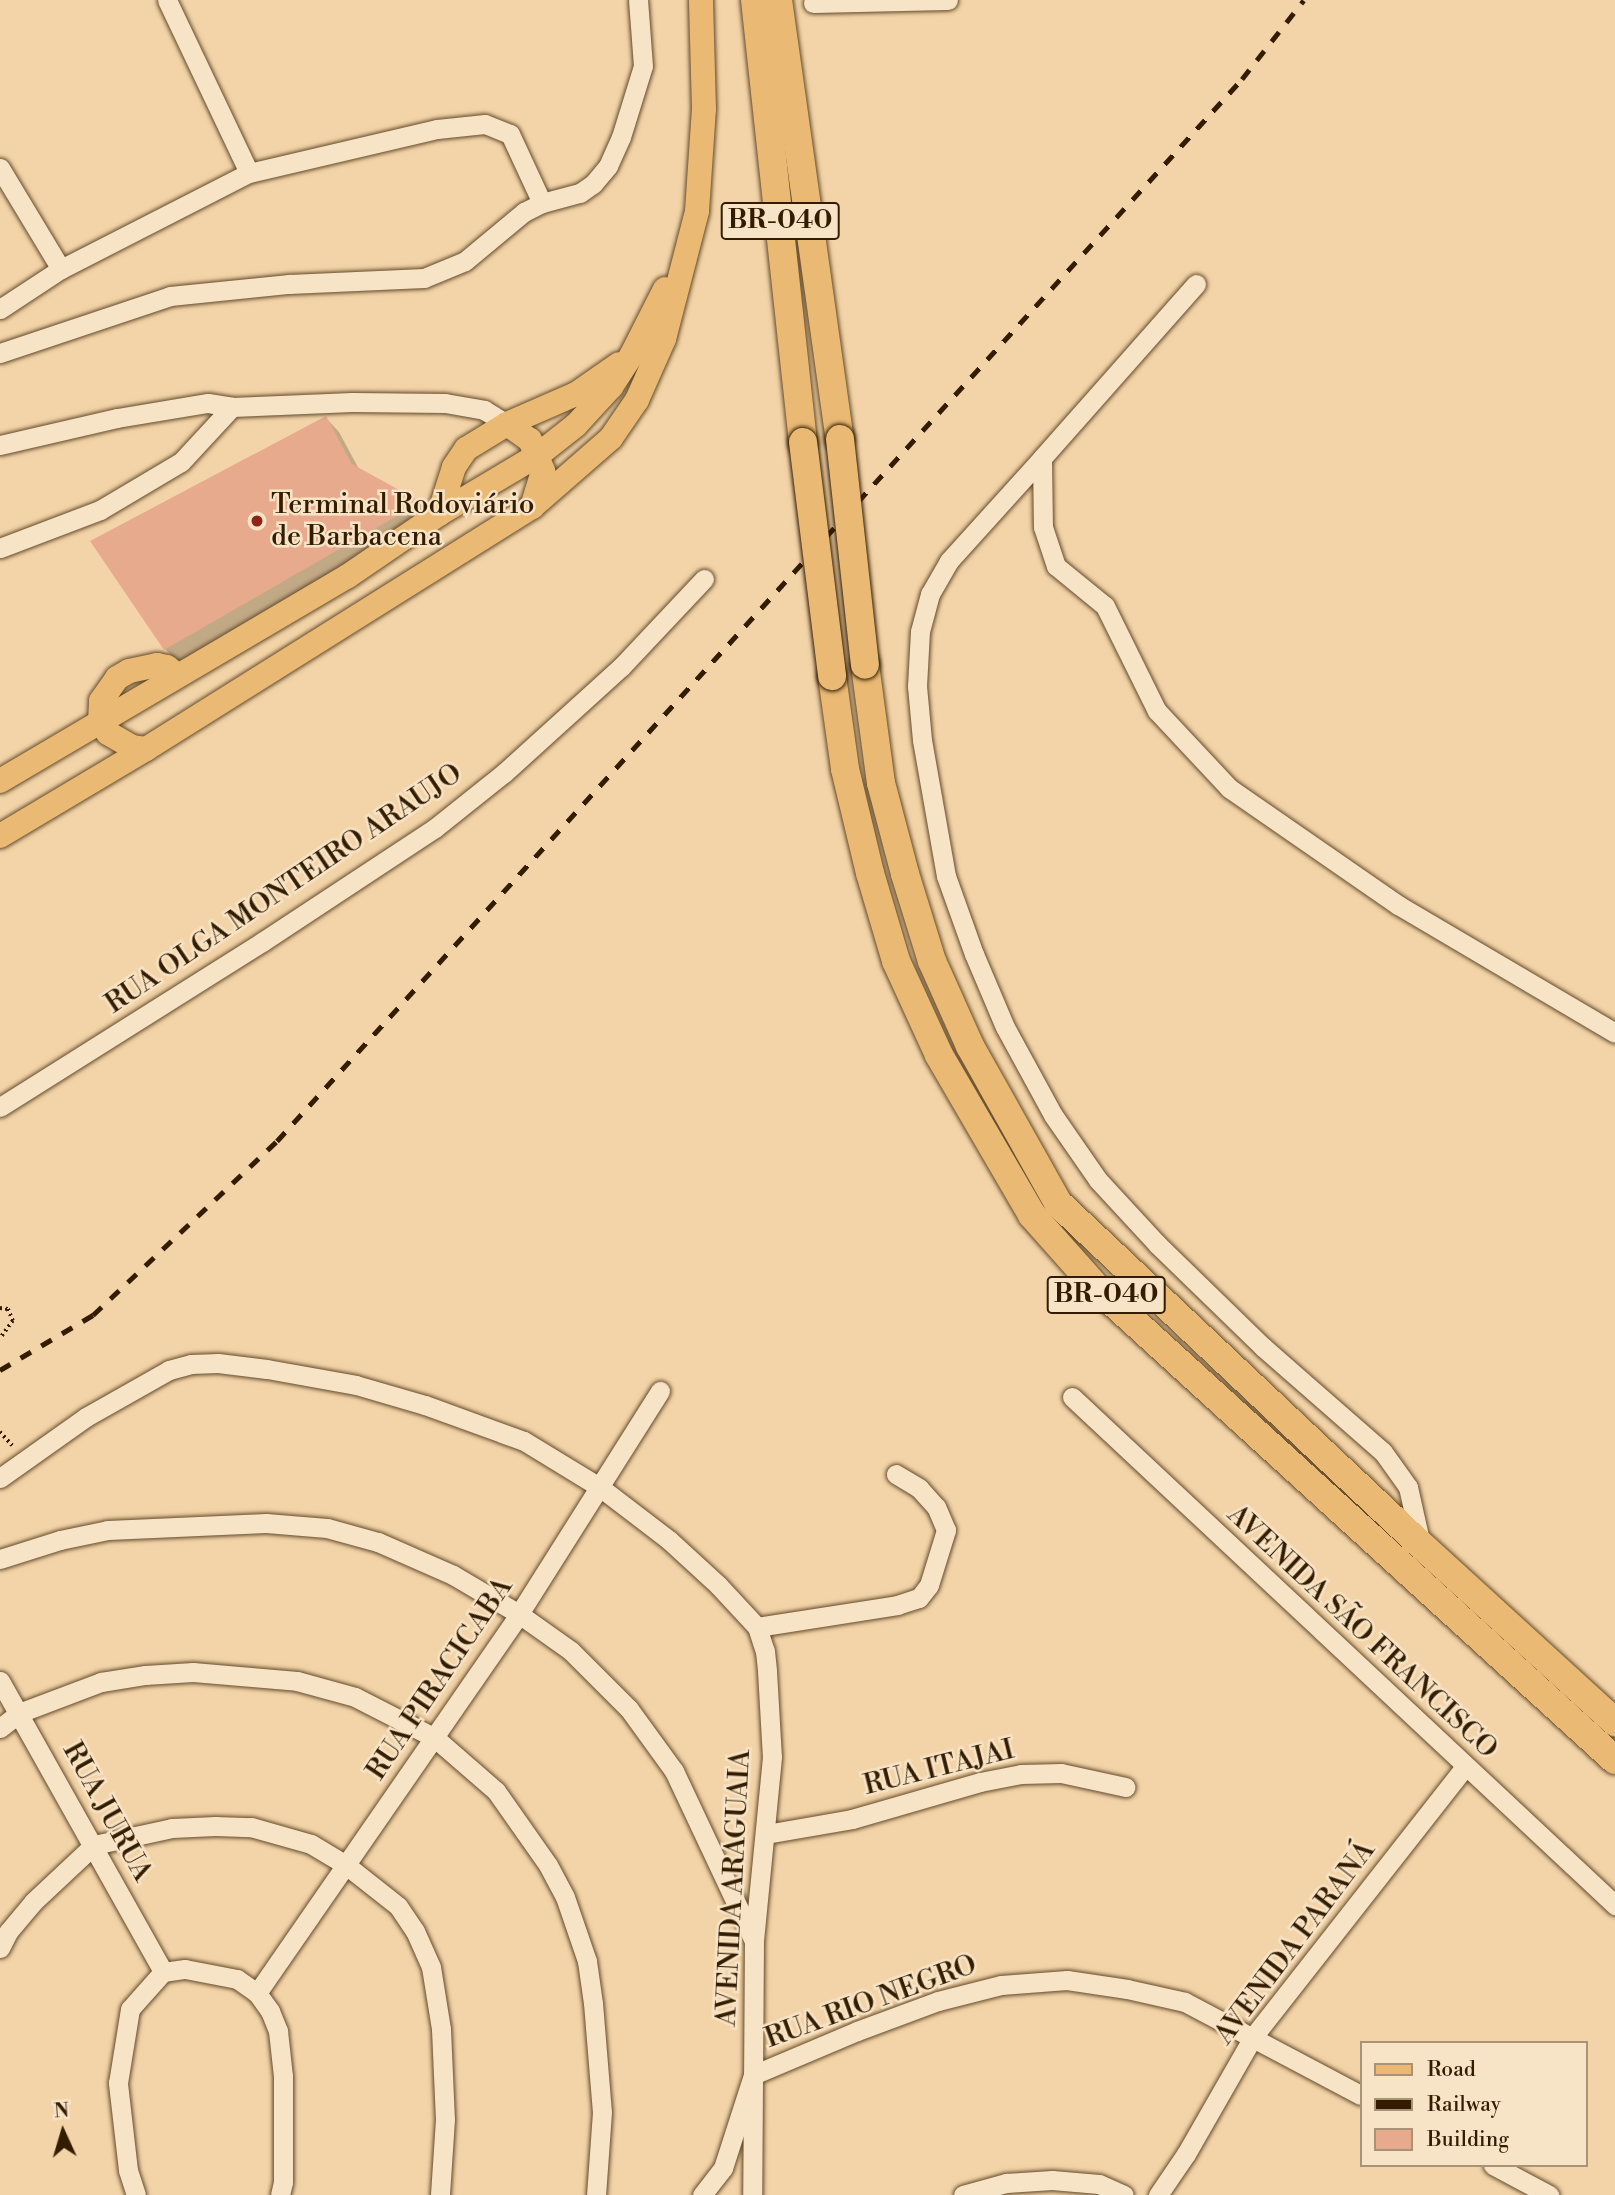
<!DOCTYPE html>
<meta charset="utf-8">
<style>
body{margin:0}
#map{position:relative;width:1615px;height:2195px;overflow:hidden;background:#f3d4a8;font-family:"Libre Bodoni",serif}
div>[style]{position:absolute}
[style*='--x']{left:calc(var(--x)*1px);top:calc(var(--y)*1px);width:calc(var(--w)*1px);rotate:calc(var(--a)*1deg)}
.shadow>*{inset:0;background:#0003}
.building>*{inset:0;background:#e8aa8c}
.path>*{height:3.5px;margin-top:-1.75px;transform-origin:0;background:repeating-linear-gradient(90deg,#331c00 0 2px,transparent 0 5.5px)}
.roads{filter:drop-shadow(0 0 2px #634a2a) drop-shadow(0 0 2px #634a2a)}
.minor>*{height:19px;margin:-9.5px;padding:0 9.5px;transform-origin:9.5px;border-radius:9.5px;background:#f7e3c6}
.major>*{height:24px;margin:-12px;padding:0 12px;transform-origin:12px;border-radius:12px;background:#eaba74}
.highway>*{height:28px;margin:-14px;padding:0 14px;transform-origin:14px;border-radius:14px;background:#eaba74}
.rail>*{height:5px;margin-top:-2.5px;transform-origin:0;background:repeating-linear-gradient(90deg,#331c00 0 12px,transparent 0 24px)}
.bridges{filter:drop-shadow(0 0 2px #331c00) drop-shadow(0 0 2px #331c00)}
.highway-bridge>*{height:28px;margin:-14px;padding:0 14px;transform-origin:14px;border-radius:14px;background:#eaba74}
.dots>*{width:19px;height:19px;translate:-50% -50%;box-sizing:border-box;border:4px solid #f7e3c6;border-radius:50%}
span{translate:-50% -50%;white-space:nowrap;text-align:center;line-height:1.15;-webkit-text-stroke:5px #f7e3c6;paint-order:stroke}
.shield-label span{padding:2px 5px;background:#f7e3c6;border:2px solid;border-radius:5px;-webkit-text-stroke-width:0}
.shield-label{font-size:26px;color:#331c00;font-weight:700}
.poi-label{font-size:28px;color:#331c00}
.left{translate:0 -50%;text-align:left}
.street-label{font-size:28px;color:#331c00}
.legend{position:absolute;left:1360px;top:2041px;width:228px;height:126px;box-sizing:border-box;background:#f7e3c6;border:2px solid #a99377;margin:0;padding:9px 12px;list-style:none;font-size:21px;color:#331c00}
.legend li{display:flex;align-items:center;gap:14px;height:35px}
.legend b{width:35px;border:2px solid #a99377}
.north{position:absolute;left:28px;top:2097px;width:70px;height:70px;-webkit-text-stroke:5px #f7e3c6;paint-order:stroke;rotate:356deg;font-size:19px;font-weight:700;line-height:28px;text-align:center;color:#331c00}
.north::after{content:'';display:block;margin:auto;width:24px;height:32px;background:#331c00;clip-path:polygon(50% 0,100% 100%,50% 72%,0 100%)}
</style>
<div id="map">
<div class="shadow">
<i style="clip-path:polygon(326px 418px,339px 432px,360px 471px,420px 503px,433px 516px,179px 663px,165px 649px)"></i>
</div>
<div class="building">
<i style="clip-path:polygon(326px 416px,352px 464px,421px 502px,164px 650px,90px 541px)"></i>
</div>
<div class="path">
<i style="--x:0;--y:1308;--w:8;--a:7"></i>
<i style="--x:8;--y:1309;--w:13;--a:67"></i>
<i style="--x:13;--y:1321;--w:22;--a:126"></i>
<i style="--x:0;--y:1432;--w:19;--a:47"></i>
</div>
<div class="roads">
<div class="minor">
<i style="--x:167;--y:0;--w:191;--a:64.6"></i>
<i style="--x:813;--y:3;--w:135;--a:-1.3"></i>
<i style="--x:0;--y:168;--w:118;--a:58.9"></i>
<i style="--x:1196;--y:284;--w:232;--a:131.5"></i>
<i style="--x:1042;--y:458;--w:69;--a:89.2"></i>
<i style="--x:1043;--y:527;--w:41;--a:71.6"></i>
<i style="--x:1056;--y:566;--w:63;--a:39.2"></i>
<i style="--x:1105;--y:606;--w:117;--a:63.7"></i>
<i style="--x:1157;--y:711;--w:105;--a:46.9"></i>
<i style="--x:1229;--y:788;--w:206;--a:34.7"></i>
<i style="--x:1398;--y:905;--w:252;--a:30.5"></i>
<i style="--x:0;--y:309;--w:73;--a:-33.3"></i>
<i style="--x:61;--y:269;--w:211;--a:-27.1"></i>
<i style="--x:249;--y:173;--w:193;--a:-13.2"></i>
<i style="--x:437;--y:129;--w:48;--a:-5.9"></i>
<i style="--x:485;--y:124;--w:27;--a:22"></i>
<i style="--x:510;--y:134;--w:76;--a:65.1"></i>
<i style="--x:0;--y:353;--w:179;--a:-18.5"></i>
<i style="--x:170;--y:296;--w:120;--a:-5.8"></i>
<i style="--x:289;--y:284;--w:135;--a:-2.5"></i>
<i style="--x:424;--y:278;--w:44;--a:-22.5"></i>
<i style="--x:465;--y:261;--w:77;--a:-39.7"></i>
<i style="--x:524;--y:212;--w:20;--a:-27"></i>
<i style="--x:542;--y:203;--w:39;--a:-15"></i>
<i style="--x:580;--y:193;--w:16;--a:-35"></i>
<i style="--x:593;--y:184;--w:23;--a:-50"></i>
<i style="--x:608;--y:166;--w:32;--a:-66"></i>
<i style="--x:621;--y:137;--w:74;--a:-72.8"></i>
<i style="--x:643;--y:66;--w:66;--a:-94.3"></i>
<i style="--x:0;--y:445;--w:120;--a:-13"></i>
<i style="--x:117;--y:418;--w:92;--a:-9.4"></i>
<i style="--x:208;--y:403;--w:24;--a:9"></i>
<i style="--x:232;--y:407;--w:120;--a:-2.4"></i>
<i style="--x:352;--y:402;--w:93;--a:0.6"></i>
<i style="--x:445;--y:403;--w:40;--a:10"></i>
<i style="--x:484;--y:410;--w:27;--a:31"></i>
<i style="--x:1042;--y:458;--w:139;--a:132.1"></i>
<i style="--x:949;--y:561;--w:38;--a:120"></i>
<i style="--x:930;--y:594;--w:38;--a:105"></i>
<i style="--x:920;--y:631;--w:55;--a:93.1"></i>
<i style="--x:917;--y:686;--w:54;--a:84.7"></i>
<i style="--x:922;--y:740;--w:138;--a:80"></i>
<i style="--x:946;--y:876;--w:83;--a:70.3"></i>
<i style="--x:974;--y:954;--w:79;--a:67"></i>
<i style="--x:1005;--y:1027;--w:100;--a:61.4"></i>
<i style="--x:1053;--y:1115;--w:79;--a:55.3"></i>
<i style="--x:1098;--y:1180;--w:87;--a:47.3"></i>
<i style="--x:1157;--y:1244;--w:148;--a:44.2"></i>
<i style="--x:1263;--y:1347;--w:159;--a:41.2"></i>
<i style="--x:1383;--y:1452;--w:43;--a:54.5"></i>
<i style="--x:1408;--y:1487;--w:59;--a:77.4"></i>
<i style="--x:0;--y:548;--w:107;--a:-20.8"></i>
<i style="--x:100;--y:510;--w:94;--a:-30.7"></i>
<i style="--x:181;--y:462;--w:75;--a:-47.2"></i>
<i style="--x:0;--y:1107;--w:310;--a:-32.2"></i>
<i style="--x:262;--y:942;--w:207;--a:-33.4"></i>
<i style="--x:435;--y:828;--w:88;--a:-38.6"></i>
<i style="--x:504;--y:773;--w:158;--a:-42.2"></i>
<i style="--x:621;--y:667;--w:121;--a:-46.7"></i>
<i style="--x:1072;--y:1397;--w:744;--a:43.09"></i>
<i style="--x:0;--y:1478;--w:105;--a:-35.3"></i>
<i style="--x:86;--y:1417;--w:95;--a:-29.5"></i>
<i style="--x:169;--y:1370;--w:23;--a:-15"></i>
<i style="--x:191;--y:1364;--w:27;--a:-2"></i>
<i style="--x:218;--y:1363;--w:49;--a:7"></i>
<i style="--x:267;--y:1369;--w:90;--a:10.2"></i>
<i style="--x:356;--y:1385;--w:72;--a:16.2"></i>
<i style="--x:425;--y:1405;--w:105;--a:20"></i>
<i style="--x:524;--y:1441;--w:90;--a:31.4"></i>
<i style="--x:601;--y:1488;--w:86;--a:37.4"></i>
<i style="--x:669;--y:1540;--w:67;--a:42.6"></i>
<i style="--x:718;--y:1585;--w:57;--a:47.1"></i>
<i style="--x:757;--y:1627;--w:25;--a:72"></i>
<i style="--x:765;--y:1651;--w:20;--a:84"></i>
<i style="--x:767;--y:1671;--w:86;--a:86.7"></i>
<i style="--x:772;--y:1757;--w:184;--a:95.6"></i>
<i style="--x:754;--y:1940;--w:255;--a:90.4"></i>
<i style="--x:0;--y:1559;--w:63;--a:-17.6"></i>
<i style="--x:60;--y:1540;--w:49;--a:-11.8"></i>
<i style="--x:108;--y:1530;--w:158;--a:-2.5"></i>
<i style="--x:266;--y:1523;--w:61;--a:4.7"></i>
<i style="--x:327;--y:1528;--w:53;--a:15.4"></i>
<i style="--x:378;--y:1542;--w:82;--a:23.7"></i>
<i style="--x:453;--y:1575;--w:77;--a:30.6"></i>
<i style="--x:519;--y:1614;--w:64;--a:35.4"></i>
<i style="--x:571;--y:1651;--w:82;--a:45"></i>
<i style="--x:629;--y:1709;--w:77;--a:54"></i>
<i style="--x:674;--y:1771;--w:186;--a:64.8"></i>
<i style="--x:757;--y:1627;--w:142;--a:-8.9"></i>
<i style="--x:897;--y:1605;--w:23;--a:-18"></i>
<i style="--x:919;--y:1598;--w:16;--a:-52"></i>
<i style="--x:929;--y:1585;--w:58;--a:-72.8"></i>
<i style="--x:946;--y:1530;--w:25;--a:-113"></i>
<i style="--x:936;--y:1507;--w:25;--a:-132"></i>
<i style="--x:919;--y:1488;--w:27;--a:-149"></i>
<i style="--x:0;--y:1681;--w:334;--a:60.7"></i>
<i style="--x:0;--y:1728;--w:24;--a:-38"></i>
<i style="--x:19;--y:1713;--w:88;--a:-20.7"></i>
<i style="--x:101;--y:1682;--w:45;--a:-9"></i>
<i style="--x:145;--y:1675;--w:48;--a:-3.6"></i>
<i style="--x:193;--y:1672;--w:104;--a:4.9"></i>
<i style="--x:297;--y:1681;--w:60;--a:15.4"></i>
<i style="--x:355;--y:1697;--w:90;--a:27.1"></i>
<i style="--x:435;--y:1738;--w:81;--a:41"></i>
<i style="--x:496;--y:1791;--w:90;--a:54.9"></i>
<i style="--x:548;--y:1865;--w:36;--a:62"></i>
<i style="--x:565;--y:1897;--w:68;--a:71"></i>
<i style="--x:587;--y:1961;--w:42;--a:81.9"></i>
<i style="--x:593;--y:2003;--w:109;--a:85.3"></i>
<i style="--x:602;--y:2112;--w:83;--a:94.1"></i>
<i style="--x:766;--y:1834;--w:87;--a:-9.9"></i>
<i style="--x:852;--y:1819;--w:133;--a:-16.1"></i>
<i style="--x:980;--y:1782;--w:42;--a:-11"></i>
<i style="--x:1021;--y:1774;--w:40;--a:-1.4"></i>
<i style="--x:1061;--y:1773;--w:66;--a:12.3"></i>
<i style="--x:0;--y:1948;--w:18;--a:-63"></i>
<i style="--x:8;--y:1932;--w:39;--a:-50"></i>
<i style="--x:33;--y:1902;--w:83;--a:-43.1"></i>
<i style="--x:94;--y:1845;--w:80;--a:-12.3"></i>
<i style="--x:172;--y:1828;--w:43;--a:-2.7"></i>
<i style="--x:215;--y:1826;--w:36;--a:2"></i>
<i style="--x:251;--y:1827;--w:62;--a:15.8"></i>
<i style="--x:311;--y:1844;--w:41;--a:31"></i>
<i style="--x:346;--y:1865;--w:66;--a:38.3"></i>
<i style="--x:398;--y:1906;--w:30;--a:56"></i>
<i style="--x:415;--y:1931;--w:39;--a:66"></i>
<i style="--x:431;--y:1967;--w:63;--a:80.8"></i>
<i style="--x:441;--y:2029;--w:90;--a:87.5"></i>
<i style="--x:445;--y:2119;--w:76;--a:93.8"></i>
<i style="--x:257;--y:1993;--w:461;--a:-55.3"></i>
<i style="--x:519;--y:1614;--w:264;--a:-57.7"></i>
<i style="--x:1493;--y:2165;--w:64;--a:28.2"></i>
<i style="--x:136;--y:2195;--w:26;--a:-108"></i>
<i style="--x:128;--y:2170;--w:88;--a:-96.6"></i>
<i style="--x:118;--y:2083;--w:75;--a:-80.8"></i>
<i style="--x:130;--y:2009;--w:50;--a:-48.3"></i>
<i style="--x:163;--y:1972;--w:22;--a:-8"></i>
<i style="--x:185;--y:1969;--w:53;--a:10.9"></i>
<i style="--x:237;--y:1979;--w:24;--a:35"></i>
<i style="--x:257;--y:1993;--w:22;--a:54"></i>
<i style="--x:270;--y:2011;--w:22;--a:68"></i>
<i style="--x:278;--y:2031;--w:45;--a:83.7"></i>
<i style="--x:283;--y:2076;--w:106;--a:90"></i>
<i style="--x:283;--y:2182;--w:13;--a:103"></i>
<i style="--x:702;--y:2195;--w:34;--a:-52"></i>
<i style="--x:723;--y:2168;--w:98;--a:-72.1"></i>
<i style="--x:753;--y:2075;--w:113;--a:-22.9"></i>
<i style="--x:857;--y:2031;--w:86;--a:-20.3"></i>
<i style="--x:938;--y:2001;--w:65;--a:-14.3"></i>
<i style="--x:1001;--y:1985;--w:66;--a:-4.3"></i>
<i style="--x:1067;--y:1980;--w:61;--a:8.5"></i>
<i style="--x:1127;--y:1989;--w:59;--a:12.6"></i>
<i style="--x:1185;--y:2002;--w:199;--a:27.9"></i>
<i style="--x:963;--y:2195;--w:45;--a:-15.6"></i>
<i style="--x:1006;--y:2183;--w:46;--a:-3.7"></i>
<i style="--x:1052;--y:2180;--w:47;--a:4.9"></i>
<i style="--x:1099;--y:2184;--w:27;--a:24"></i>
<i style="--x:1158;--y:2195;--w:50;--a:-55.7"></i>
<i style="--x:1186;--y:2154;--w:135;--a:-60.2"></i>
<i style="--x:1253;--y:2037;--w:343;--a:-51.9"></i>
</div>
<div class="major">
<i style="--x:507;--y:424;--w:28;--a:35"></i>
<i style="--x:530;--y:440;--w:34;--a:67"></i>
<i style="--x:543;--y:471;--w:38;--a:107"></i>
<i style="--x:439;--y:514;--w:49;--a:-72.3"></i>
<i style="--x:454;--y:467;--w:22;--a:-56"></i>
<i style="--x:466;--y:449;--w:48;--a:-31.4"></i>
<i style="--x:507;--y:424;--w:75;--a:-23.5"></i>
<i style="--x:576;--y:394;--w:52;--a:-34.9"></i>
<i style="--x:146;--y:749;--w:14;--a:-172"></i>
<i style="--x:132;--y:747;--w:28;--a:-150"></i>
<i style="--x:108;--y:733;--w:14;--a:-126"></i>
<i style="--x:100;--y:722;--w:21;--a:-87"></i>
<i style="--x:101;--y:701;--w:28;--a:-55"></i>
<i style="--x:117;--y:678;--w:14;--a:-30"></i>
<i style="--x:129;--y:671;--w:29;--a:-12"></i>
<i style="--x:157;--y:665;--w:10;--a:11"></i>
<i style="--x:167;--y:667;--w:13;--a:39"></i>
<i style="--x:0;--y:781;--w:404;--a:-30.5"></i>
<i style="--x:348;--y:576;--w:110;--a:-34.3"></i>
<i style="--x:439;--y:514;--w:115;--a:-30.8"></i>
<i style="--x:538;--y:455;--w:48;--a:-38.3"></i>
<i style="--x:576;--y:425;--w:52;--a:-47.4"></i>
<i style="--x:611;--y:387;--w:37;--a:-57"></i>
<i style="--x:631;--y:356;--w:75;--a:-63.1"></i>
<i style="--x:0;--y:836;--w:170;--a:-30.8"></i>
<i style="--x:146;--y:749;--w:456;--a:-32.1"></i>
<i style="--x:532;--y:507;--w:105;--a:-41.1"></i>
<i style="--x:611;--y:438;--w:46;--a:-55.6"></i>
<i style="--x:637;--y:400;--w:67;--a:-66.1"></i>
<i style="--x:664;--y:339;--w:132;--a:-75.5"></i>
<i style="--x:697;--y:211;--w:102;--a:-86.1"></i>
<i style="--x:704;--y:109;--w:109;--a:-91.6"></i>
</div>
<div class="highway">
<i style="--x:755;--y:0;--w:445;--a:83.8"></i>
<i style="--x:778;--y:0;--w:443;--a:82"></i>
<i style="--x:865;--y:665;--w:119;--a:82.3"></i>
<i style="--x:881;--y:783;--w:94;--a:75.2"></i>
<i style="--x:905;--y:874;--w:91;--a:72.8"></i>
<i style="--x:932;--y:961;--w:93;--a:65.9"></i>
<i style="--x:970;--y:1046;--w:180;--a:60.7"></i>
<i style="--x:1058;--y:1203;--w:499;--a:43.3"></i>
<i style="--x:1421;--y:1545;--w:263;--a:42.4"></i>
<i style="--x:832;--y:676;--w:94;--a:82"></i>
<i style="--x:845;--y:769;--w:107;--a:76.5"></i>
<i style="--x:870;--y:873;--w:92;--a:73.5"></i>
<i style="--x:896;--y:961;--w:103;--a:65.4"></i>
<i style="--x:939;--y:1055;--w:185;--a:59.8"></i>
<i style="--x:1032;--y:1215;--w:96;--a:48.4"></i>
<i style="--x:1096;--y:1287;--w:702;--a:42.35"></i>
</div>
</div>
<div class="rail">
<i style="--x:0;--y:1370;--w:108;--a:-30.6"></i>
<i style="--x:93;--y:1315;--w:253;--a:-43.4"></i>
<i style="--x:277;--y:1141;--w:1435;--a:-47.74"></i>
<i style="--x:1242;--y:79;--w:100;--a:-51.9"></i>
</div>
<div class="bridges">
<div class="highway-bridge">
<i style="--x:840;--y:439;--w:227;--a:83.7"></i>
<i style="--x:803;--y:442;--w:236;--a:82.9"></i>
</div>
</div>
<div class="dots">
<i style="left:257px;top:521px;background:#8f2418"></i>
</div>
<div class="shield-label">
<span style="left:780px;top:221px">BR-040</span>
<span style="left:1106px;top:1295px">BR-040</span>
</div>
<div class="poi-label">
<span class="left" style="left:271px;top:521px">Terminal Rodoviário<br>de Barbacena</span>
</div>
<div class="street-label">
<span style="left:284px;top:889px;rotate:-34deg">RUA OLGA MONTEIRO ARAUJO</span>
<span style="left:1362px;top:1632px;rotate:43deg">AVENIDA SÃO FRANCISCO</span>
<span style="left:440px;top:1679px;rotate:-56deg">RUA PIRACICABA</span>
<span style="left:939px;top:1768px;rotate:-14deg">RUA ITAJAI</span>
<span style="left:107px;top:1812px;rotate:61deg">RUA JURUA</span>
<span style="left:734px;top:1888px;rotate:-87deg">AVENIDA ARAGUAIA</span>
<span style="left:1295px;top:1943px;rotate:-53deg">AVENIDA PARANÁ</span>
<span style="left:871px;top:2002px;rotate:-20deg">RUA RIO NEGRO</span>
</div>
<ul class="legend">
<li><b style="height:9px;background:#eaba74"></b>Road</li>
<li><b style="height:9px;background:#331c00"></b>Railway</li>
<li><b style="height:19px;background:#e8aa8c"></b>Building</li>
</ul>
<div class="north">N</div>
</div>
